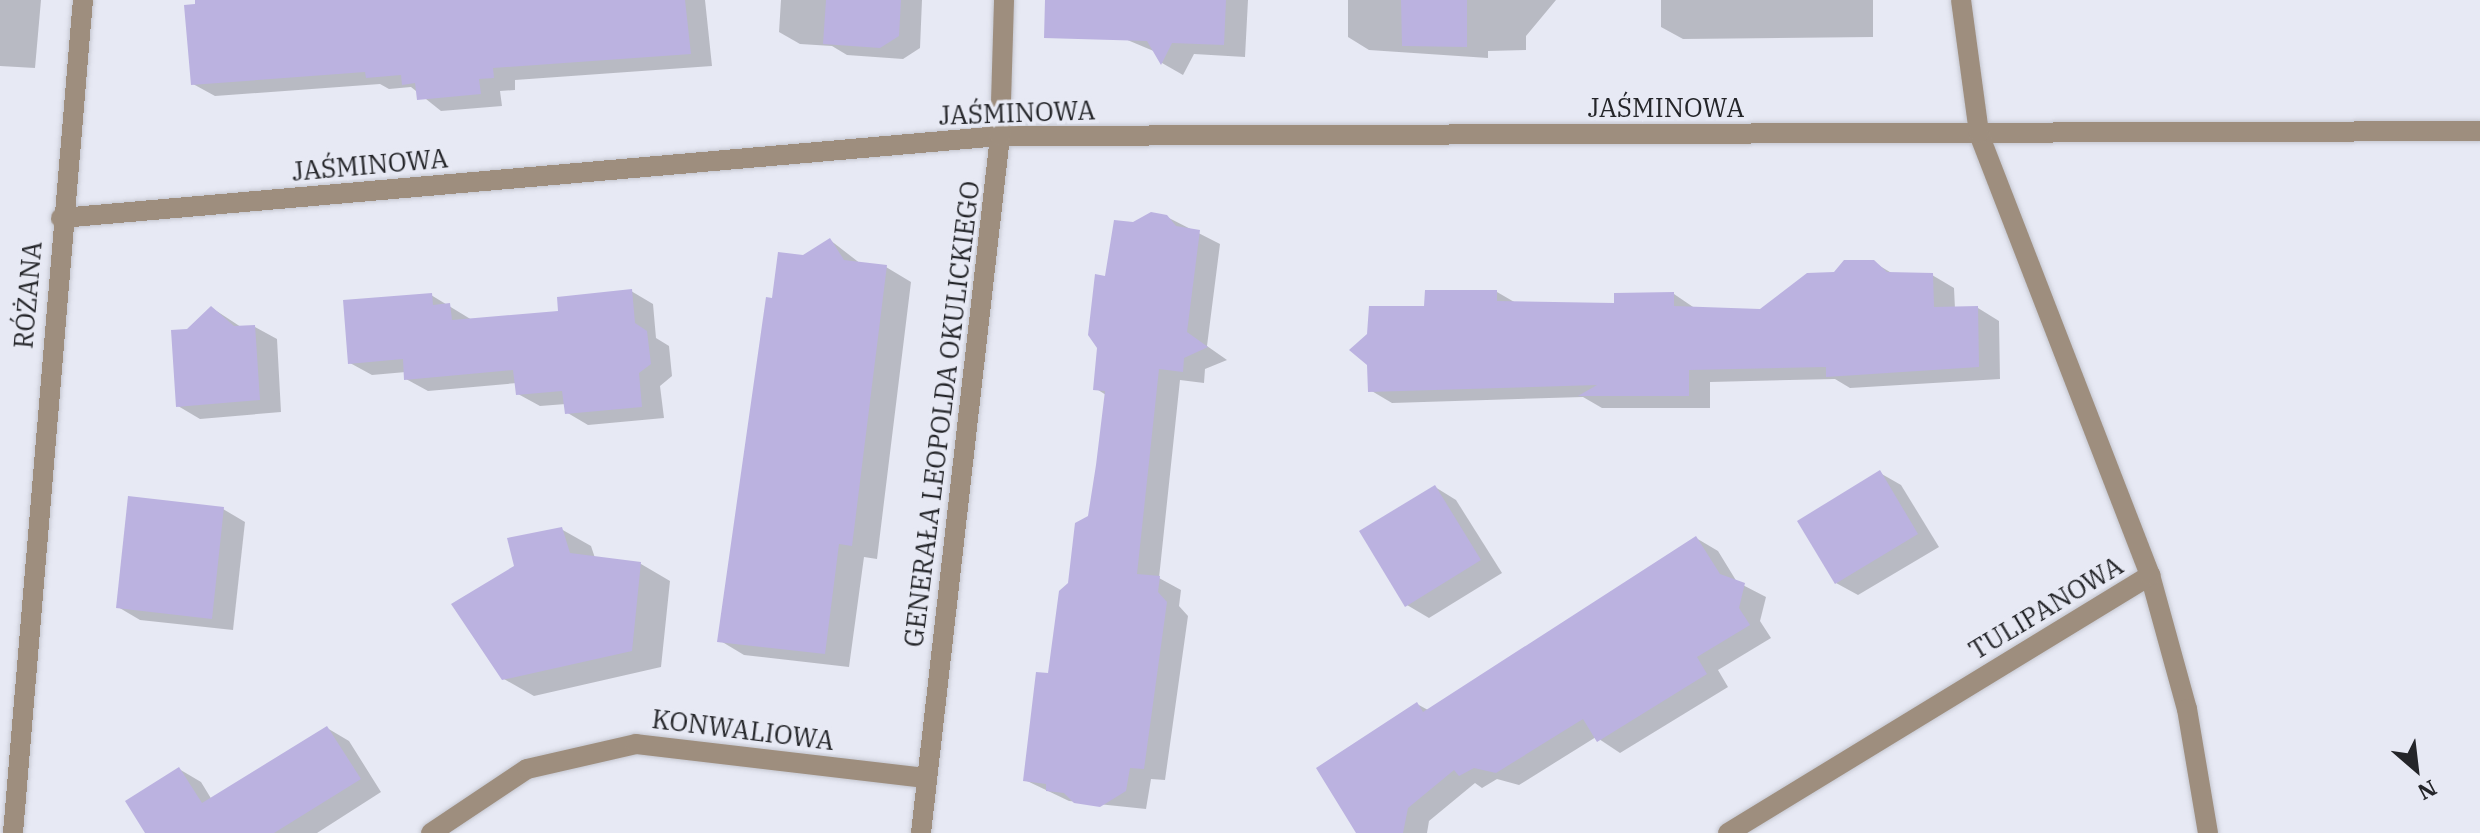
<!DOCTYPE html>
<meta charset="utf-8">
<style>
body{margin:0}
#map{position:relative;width:2480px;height:833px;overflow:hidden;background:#e7e9f4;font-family:"IBM Plex Serif",serif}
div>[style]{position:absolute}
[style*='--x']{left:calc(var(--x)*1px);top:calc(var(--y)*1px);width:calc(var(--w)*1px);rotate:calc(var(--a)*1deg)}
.shadow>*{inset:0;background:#0003}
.building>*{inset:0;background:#bbb2e0}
.roads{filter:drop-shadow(0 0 2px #c4c6cf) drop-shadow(0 0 2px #c4c6cf)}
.minor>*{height:20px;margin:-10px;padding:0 10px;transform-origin:10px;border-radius:10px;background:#9e8e7e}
span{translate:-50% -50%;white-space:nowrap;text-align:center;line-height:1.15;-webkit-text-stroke:7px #e7e9f4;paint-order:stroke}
.street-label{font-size:26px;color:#242529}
.north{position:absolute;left:2376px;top:729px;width:80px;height:80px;-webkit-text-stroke:6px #e7e9f4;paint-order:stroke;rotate:152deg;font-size:22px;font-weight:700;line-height:32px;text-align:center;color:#242529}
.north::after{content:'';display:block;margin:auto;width:28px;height:36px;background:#242529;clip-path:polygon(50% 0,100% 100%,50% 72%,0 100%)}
</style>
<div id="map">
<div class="shadow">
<i style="clip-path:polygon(0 0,41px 0,35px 68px,0 66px)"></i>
<i style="clip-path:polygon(258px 0,705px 0,712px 66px,515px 80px,515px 90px,500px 91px,502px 106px,441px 111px,411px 87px,389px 89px,380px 84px,215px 96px,193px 84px)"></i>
<i style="clip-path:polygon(781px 0,922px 0,920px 48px,903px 59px,847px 55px,832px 46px,800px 44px,779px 32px)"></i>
<i style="clip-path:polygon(1126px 0,1248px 0,1245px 57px,1194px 54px,1183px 75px,1162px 63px,1156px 52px,1125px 39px)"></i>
<i style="clip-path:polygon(1348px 0,1556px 0,1526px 36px,1526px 50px,1488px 51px,1488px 58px,1369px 50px,1348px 37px)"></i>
<i style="clip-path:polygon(1661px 0,1873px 0,1873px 37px,1683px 39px,1661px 27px)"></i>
<i style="clip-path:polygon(1167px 217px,1220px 244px,1207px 346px,1227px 360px,1205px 369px,1204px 383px,1180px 380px,1159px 578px,1181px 590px,1179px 606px,1188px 616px,1165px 780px,1151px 779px,1146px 809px,1069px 801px,1025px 780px,1090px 517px,1106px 395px,1095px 388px,1107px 278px,1134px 224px)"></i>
<i style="clip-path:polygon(830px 240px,861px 264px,886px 267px,911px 282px,877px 559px,864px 557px,849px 667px,744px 655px,719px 640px,774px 300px,804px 258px)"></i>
<i style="clip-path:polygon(1873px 262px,1895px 275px,1932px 275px,1954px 288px,1955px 309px,1978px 308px,1999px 321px,2000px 379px,1850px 388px,1835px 379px,1710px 382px,1710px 408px,1602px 408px,1583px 397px,1392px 403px,1370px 390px,1426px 308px,1497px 292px,1516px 303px,1616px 305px,1674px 294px,1696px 309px,1760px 311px,1835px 274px)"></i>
<i style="clip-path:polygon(631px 291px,653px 304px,656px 338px,669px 346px,672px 376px,660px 386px,664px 418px,588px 425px,566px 412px,566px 404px,540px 406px,518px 394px,517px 383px,428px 391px,406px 379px,406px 372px,372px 375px,350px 363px,431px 295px,472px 320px,560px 313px)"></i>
<i style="clip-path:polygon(212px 308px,241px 327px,255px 327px,277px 339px,281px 412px,200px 419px,178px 406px,188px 330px)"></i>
<i style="clip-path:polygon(1880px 473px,1901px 485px,1939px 547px,1858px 595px,1836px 583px)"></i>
<i style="clip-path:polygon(1435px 487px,1456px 500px,1502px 573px,1429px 618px,1407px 605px)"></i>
<i style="clip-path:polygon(223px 509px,245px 522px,233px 630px,140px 620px,118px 607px)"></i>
<i style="clip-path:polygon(561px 529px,591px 546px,595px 558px,641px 564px,670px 581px,661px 667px,534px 696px,504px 679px,516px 567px)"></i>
<i style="clip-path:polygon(1696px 538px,1718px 551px,1737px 582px,1766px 597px,1760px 621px,1771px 638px,1718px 670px,1728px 687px,1620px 753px,1596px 737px,1519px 785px,1497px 779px,1482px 788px,1475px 783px,1429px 821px,1427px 833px,1368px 833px,1417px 704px,1428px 710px)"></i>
<i style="clip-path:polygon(327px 728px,349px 741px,381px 792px,317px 833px,147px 833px,179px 769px,201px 782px,212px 800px)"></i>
</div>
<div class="building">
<i style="clip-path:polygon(195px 0,685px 0,691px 54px,493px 68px,494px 78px,479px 79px,481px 94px,417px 100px,415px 83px,402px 85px,401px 75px,366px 78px,365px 72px,191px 85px,184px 5px,195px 4px)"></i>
<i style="clip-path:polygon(826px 0,901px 0,899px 36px,880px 48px,823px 44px)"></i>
<i style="clip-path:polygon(1045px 0,1226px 0,1224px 45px,1172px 43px,1161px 65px,1147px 41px,1044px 38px)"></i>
<i style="clip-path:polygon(1401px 0,1467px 0,1467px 47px,1402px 46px)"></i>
<i style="clip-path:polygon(1151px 212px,1167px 215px,1176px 226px,1200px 230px,1187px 332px,1208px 347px,1184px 358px,1183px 372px,1159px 369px,1137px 574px,1160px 576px,1158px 592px,1167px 602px,1144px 769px,1130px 768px,1126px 791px,1100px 807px,1074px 803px,1064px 793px,1046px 791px,1046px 784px,1023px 781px,1036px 672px,1048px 673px,1059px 591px,1068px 583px,1075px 523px,1088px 516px,1096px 465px,1105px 391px,1093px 390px,1097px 348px,1088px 335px,1095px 274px,1105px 276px,1114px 220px,1133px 222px)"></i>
<i style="clip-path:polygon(830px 238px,844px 260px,887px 265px,852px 546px,839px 544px,825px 654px,717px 642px,766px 297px,772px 298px,778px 252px,803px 255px)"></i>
<i style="clip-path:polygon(1844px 260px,1874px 260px,1887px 272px,1933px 273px,1934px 307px,1978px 306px,1979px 367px,1826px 377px,1826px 367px,1689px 370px,1689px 396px,1578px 396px,1597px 385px,1368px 392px,1367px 365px,1349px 350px,1367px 334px,1369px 306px,1424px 306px,1425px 290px,1497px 290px,1497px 301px,1614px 303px,1614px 293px,1674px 292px,1674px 306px,1760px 309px,1807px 273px,1834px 272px)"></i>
<i style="clip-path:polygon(632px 289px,635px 323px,647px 331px,651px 364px,639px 373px,642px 407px,565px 414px,562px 391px,516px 395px,513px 370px,404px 380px,403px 359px,348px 364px,343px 300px,432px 293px,433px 305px,450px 303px,452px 320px,558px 311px,557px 297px)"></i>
<i style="clip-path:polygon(211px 306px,234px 326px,255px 325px,260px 400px,176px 407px,171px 330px,187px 329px)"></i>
<i style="clip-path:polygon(1880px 470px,1918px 534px,1835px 584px,1797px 521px)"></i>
<i style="clip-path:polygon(1435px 485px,1481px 560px,1405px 607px,1359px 531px)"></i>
<i style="clip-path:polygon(128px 496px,224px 507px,212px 619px,116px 608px)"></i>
<i style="clip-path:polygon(562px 527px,570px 553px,641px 562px,632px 651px,502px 680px,451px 604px,514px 566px,507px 538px)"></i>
<i style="clip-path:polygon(1696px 536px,1720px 574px,1745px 583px,1739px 608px,1750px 625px,1697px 657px,1707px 674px,1597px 742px,1583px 719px,1496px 773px,1474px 768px,1459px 776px,1454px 770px,1408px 808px,1403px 833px,1356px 833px,1316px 768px,1417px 702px,1423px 712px)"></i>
<i style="clip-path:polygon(327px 726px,361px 779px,274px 833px,145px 833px,125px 801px,179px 767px,202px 803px)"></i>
</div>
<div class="roads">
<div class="minor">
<i style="--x:61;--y:218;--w:943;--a:-4.99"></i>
<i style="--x:1000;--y:136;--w:1480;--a:-0.19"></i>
<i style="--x:2150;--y:575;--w:139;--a:74.6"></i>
<i style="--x:2187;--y:709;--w:126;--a:80.4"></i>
<i style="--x:13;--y:833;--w:836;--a:-85.2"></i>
<i style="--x:431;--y:833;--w:115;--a:-33.7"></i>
<i style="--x:527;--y:769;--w:112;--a:-12.9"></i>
<i style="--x:636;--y:744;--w:292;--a:6.7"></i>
<i style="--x:921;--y:833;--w:701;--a:-83.53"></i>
<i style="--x:1000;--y:136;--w:136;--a:-88.3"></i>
<i style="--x:1728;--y:833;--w:495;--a:-31.4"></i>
<i style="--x:2150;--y:575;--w:474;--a:-111.2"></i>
<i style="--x:1979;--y:133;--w:134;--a:-97.7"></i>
</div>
</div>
<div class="street-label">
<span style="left:1666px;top:108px">JAŚMINOWA</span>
<span style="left:1017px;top:113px;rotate:-2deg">JAŚMINOWA</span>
<span style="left:370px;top:165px;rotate:-5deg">JAŚMINOWA</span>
<span style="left:28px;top:295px;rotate:-85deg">RÓŻANA</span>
<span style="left:942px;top:414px;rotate:-83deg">GENERAŁA LEOPOLDA OKULICKIEGO</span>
<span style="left:2046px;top:608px;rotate:-31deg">TULIPANOWA</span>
<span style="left:743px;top:730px;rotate:7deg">KONWALIOWA</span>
</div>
<div class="north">N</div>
</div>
